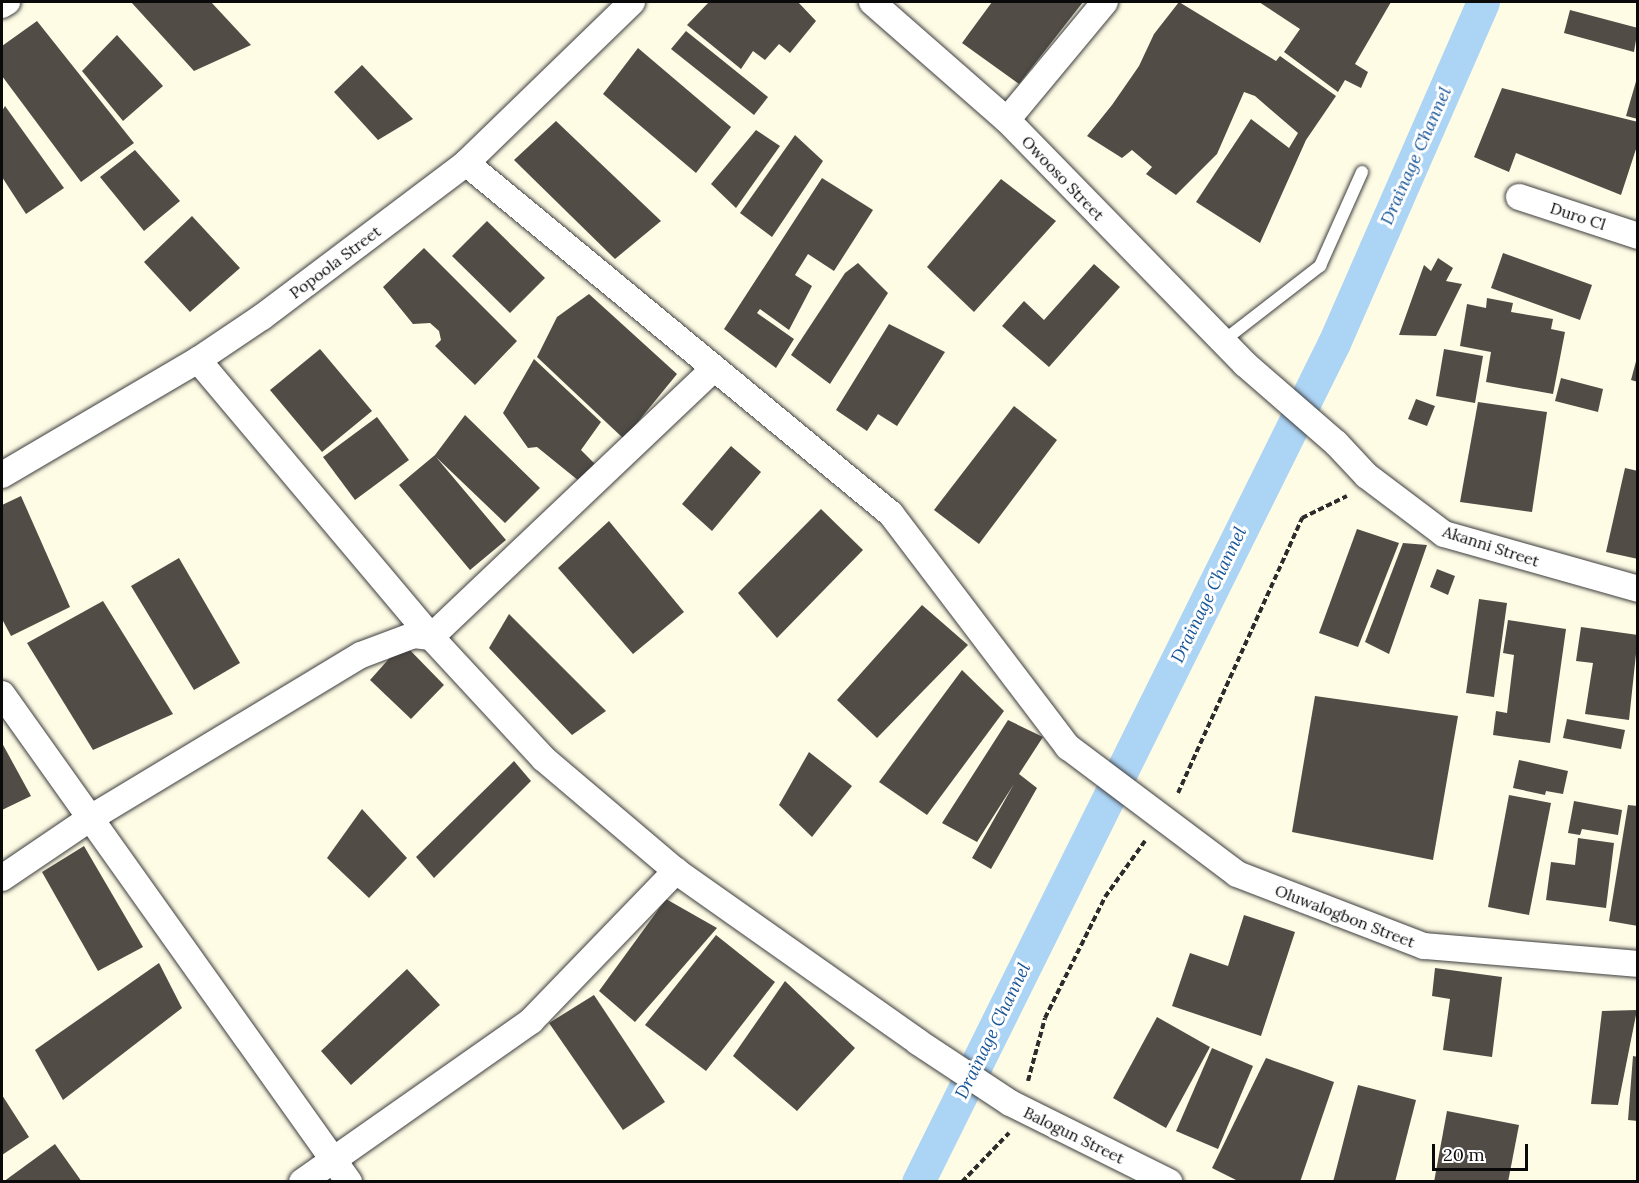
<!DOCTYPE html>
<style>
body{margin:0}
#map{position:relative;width:1639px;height:1183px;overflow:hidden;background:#fffce6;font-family:Lora,serif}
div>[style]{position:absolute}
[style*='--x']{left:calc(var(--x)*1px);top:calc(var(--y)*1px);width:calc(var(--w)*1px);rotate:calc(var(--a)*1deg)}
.canal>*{height:33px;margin:-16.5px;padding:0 16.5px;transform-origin:16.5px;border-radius:16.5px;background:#acd4f5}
.building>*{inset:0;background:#524c46}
.path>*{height:4px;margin-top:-2px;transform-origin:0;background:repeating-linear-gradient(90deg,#2c2c2c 0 6px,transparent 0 9px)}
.roads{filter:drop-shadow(0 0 2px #3d3d3d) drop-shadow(0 0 2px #3d3d3d)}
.service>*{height:12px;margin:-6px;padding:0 6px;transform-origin:6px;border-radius:6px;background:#fff}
.minor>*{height:26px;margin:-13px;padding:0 13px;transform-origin:13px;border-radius:13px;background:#fff}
span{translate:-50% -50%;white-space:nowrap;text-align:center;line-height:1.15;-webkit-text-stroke:6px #fff;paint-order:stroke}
.street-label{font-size:16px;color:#0a0a0a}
.water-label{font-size:18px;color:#165598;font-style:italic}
.frame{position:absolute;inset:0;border:3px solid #0a0a0a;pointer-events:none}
.scale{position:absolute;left:1432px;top:1144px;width:96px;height:27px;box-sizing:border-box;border:3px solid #0a0a0a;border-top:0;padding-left:8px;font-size:18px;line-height:21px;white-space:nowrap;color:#0a0a0a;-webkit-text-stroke:4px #fff;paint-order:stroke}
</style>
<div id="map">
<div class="canal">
<i style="--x:918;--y:1182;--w:936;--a:-63.63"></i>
<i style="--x:1334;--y:343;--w:372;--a:-66.4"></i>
</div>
<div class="building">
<i style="clip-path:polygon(131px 2px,211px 2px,251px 45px,194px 71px)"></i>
<i style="clip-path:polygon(709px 2px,798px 2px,816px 21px,790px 53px,779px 44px,765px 60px,753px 51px,741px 69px,687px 25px)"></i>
<i style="clip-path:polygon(992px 2px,1083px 2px,1019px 84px,962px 43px)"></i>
<i style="clip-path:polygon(1179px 2px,1276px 61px,1280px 56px,1336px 96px,1306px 140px,1260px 243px,1196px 202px,1251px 119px,1289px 148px,1298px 133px,1255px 96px,1244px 92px,1217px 154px,1176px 195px,1146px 174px,1152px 167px,1132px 150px,1122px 158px,1087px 136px,1112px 105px,1139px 66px,1154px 34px)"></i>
<i style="clip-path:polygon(1259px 2px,1391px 2px,1355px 64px,1368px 72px,1361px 88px,1345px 80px,1338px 92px,1284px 52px,1300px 29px)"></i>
<i style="clip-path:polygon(1570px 10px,1638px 28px,1634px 52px,1564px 33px)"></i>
<i style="clip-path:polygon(37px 21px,134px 143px,81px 182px,2px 76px,2px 46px)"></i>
<i style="clip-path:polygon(686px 31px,768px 97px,754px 115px,671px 49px)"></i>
<i style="clip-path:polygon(117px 35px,163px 86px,123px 121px,82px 71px)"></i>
<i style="clip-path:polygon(638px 48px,731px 127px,696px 173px,603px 94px)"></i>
<i style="clip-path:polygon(362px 65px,413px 119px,378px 140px,334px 92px)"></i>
<i style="clip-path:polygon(1637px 78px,1638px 78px,1638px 119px,1626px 116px)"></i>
<i style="clip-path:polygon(1502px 88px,1638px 122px,1638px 143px,1621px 195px,1516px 153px,1509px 172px,1474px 157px)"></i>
<i style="clip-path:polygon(5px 106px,64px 188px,26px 214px,2px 177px,2px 111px)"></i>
<i style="clip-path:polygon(556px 121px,661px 221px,615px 259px,514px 160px)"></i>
<i style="clip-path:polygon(756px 130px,780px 146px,736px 208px,711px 184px)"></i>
<i style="clip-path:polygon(795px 135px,823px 161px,772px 237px,740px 213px)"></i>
<i style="clip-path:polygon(135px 150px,180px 201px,144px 231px,100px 177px)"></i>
<i style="clip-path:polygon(822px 178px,873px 210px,834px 271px,808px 254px,795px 275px,812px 286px,789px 330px,760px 309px,757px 313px,794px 339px,776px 368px,724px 329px)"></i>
<i style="clip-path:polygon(1001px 179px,1056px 221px,974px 312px,927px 267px)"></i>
<i style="clip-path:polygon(192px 216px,240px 268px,190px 312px,144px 262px)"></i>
<i style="clip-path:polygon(487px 221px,545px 278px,510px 313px,452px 256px)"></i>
<i style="clip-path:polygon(424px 248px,517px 341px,475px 385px,435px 346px,441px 340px,439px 331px,430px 323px,413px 324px,383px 287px)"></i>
<i style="clip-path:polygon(1503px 253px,1592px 285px,1580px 320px,1491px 288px)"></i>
<i style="clip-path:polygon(1438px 258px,1453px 268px,1446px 281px,1462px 284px,1436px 336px,1399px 335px,1424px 265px,1431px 271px)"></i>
<i style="clip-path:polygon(858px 263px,888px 293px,830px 384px,791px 355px,845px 273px)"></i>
<i style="clip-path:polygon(1094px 264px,1120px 287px,1049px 367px,1002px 326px,1024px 301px,1044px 320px)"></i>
<i style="clip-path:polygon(589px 294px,677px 374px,624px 439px,537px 357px,557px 317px)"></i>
<i style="clip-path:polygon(1487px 298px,1513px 303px,1511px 312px,1553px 319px,1551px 329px,1565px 332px,1553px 394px,1486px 382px,1491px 352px,1460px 346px,1467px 304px,1486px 308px)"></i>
<i style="clip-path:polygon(889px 324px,945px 352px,897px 426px,878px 414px,867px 431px,836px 410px)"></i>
<i style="clip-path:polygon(320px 349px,372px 411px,322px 452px,270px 390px)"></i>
<i style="clip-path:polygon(1444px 349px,1483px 356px,1475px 403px,1436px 396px)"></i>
<i style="clip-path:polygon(1638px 354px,1638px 382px,1631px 380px)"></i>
<i style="clip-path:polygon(534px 359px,601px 422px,581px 450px,596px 465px,579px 481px,537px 447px,528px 448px,503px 413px)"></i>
<i style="clip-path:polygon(1561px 378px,1603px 389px,1598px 412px,1555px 401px)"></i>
<i style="clip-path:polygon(1416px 399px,1435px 406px,1427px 426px,1408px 419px)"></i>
<i style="clip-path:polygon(1478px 402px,1547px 412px,1532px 512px,1460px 502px)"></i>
<i style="clip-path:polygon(1014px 406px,1057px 440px,979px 544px,934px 510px)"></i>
<i style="clip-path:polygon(465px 415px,540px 488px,505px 523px,436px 457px,506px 540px,470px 570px,399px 485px,435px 455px)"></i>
<i style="clip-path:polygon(377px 417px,409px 460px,355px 500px,323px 457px)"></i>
<i style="clip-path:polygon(731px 446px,761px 472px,712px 531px,682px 504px)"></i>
<i style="clip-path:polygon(1625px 468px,1638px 471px,1638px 559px,1606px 552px)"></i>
<i style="clip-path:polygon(21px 496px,70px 607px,11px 636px,2px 619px,2px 505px)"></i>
<i style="clip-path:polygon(821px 509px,863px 550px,777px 638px,738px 593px)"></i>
<i style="clip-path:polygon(609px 521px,684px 612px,633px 654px,558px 568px)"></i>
<i style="clip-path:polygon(1357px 529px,1399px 543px,1358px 647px,1319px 633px)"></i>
<i style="clip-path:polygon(1403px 543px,1427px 545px,1389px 654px,1365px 642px)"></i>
<i style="clip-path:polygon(179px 558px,240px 663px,194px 690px,131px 586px)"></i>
<i style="clip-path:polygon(1437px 569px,1455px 576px,1448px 595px,1430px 587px)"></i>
<i style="clip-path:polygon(1479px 599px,1507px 603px,1494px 697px,1466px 693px)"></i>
<i style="clip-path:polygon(103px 601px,173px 714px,93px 750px,27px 643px)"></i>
<i style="clip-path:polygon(922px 605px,968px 645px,877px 738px,837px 700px)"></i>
<i style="clip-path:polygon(509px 614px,606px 711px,572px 735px,489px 648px)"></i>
<i style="clip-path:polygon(1508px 620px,1566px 629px,1550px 743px,1493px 735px,1496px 711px,1507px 713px,1514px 655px,1503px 653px)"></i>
<i style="clip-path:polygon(1581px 627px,1638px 635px,1629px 720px,1585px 714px,1593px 663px,1576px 661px)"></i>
<i style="clip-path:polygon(403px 643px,444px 685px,411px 719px,370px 680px)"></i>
<i style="clip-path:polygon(962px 670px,1004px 711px,927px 815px,879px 782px)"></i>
<i style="clip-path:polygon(1315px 696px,1458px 716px,1433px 860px,1292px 832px)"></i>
<i style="clip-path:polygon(1567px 719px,1625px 730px,1621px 749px,1563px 738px)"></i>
<i style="clip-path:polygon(1008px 720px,1043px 737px,1019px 774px,1037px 788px,991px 869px,972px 858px,1014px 784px,977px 842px,942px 823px)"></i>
<i style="clip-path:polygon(2px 743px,31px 796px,2px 810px)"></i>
<i style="clip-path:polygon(809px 752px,852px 786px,812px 837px,779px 805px)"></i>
<i style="clip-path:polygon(1519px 760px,1568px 771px,1563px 794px,1546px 791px,1545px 795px,1513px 788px)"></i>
<i style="clip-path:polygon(514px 761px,531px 781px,434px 878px,416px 857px)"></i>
<i style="clip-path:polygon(1509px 795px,1551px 803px,1529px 915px,1488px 907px)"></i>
<i style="clip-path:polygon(1574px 801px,1622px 810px,1618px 835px,1582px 829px,1580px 835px,1568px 833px)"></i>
<i style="clip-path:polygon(1628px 805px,1638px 806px,1638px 926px,1609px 921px)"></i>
<i style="clip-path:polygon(362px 809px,407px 858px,369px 898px,327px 858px)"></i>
<i style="clip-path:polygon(1578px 838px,1614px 843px,1606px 908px,1546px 900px,1551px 862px,1575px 865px)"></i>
<i style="clip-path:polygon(84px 846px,143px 947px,98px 971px,42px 872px)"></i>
<i style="clip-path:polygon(666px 899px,717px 928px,635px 1022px,599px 991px)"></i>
<i style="clip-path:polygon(1244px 915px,1295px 932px,1261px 1036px,1172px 1006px,1190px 953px,1228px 966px)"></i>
<i style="clip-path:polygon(716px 935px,775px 982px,706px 1071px,645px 1025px)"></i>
<i style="clip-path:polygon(159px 963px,182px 1008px,63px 1100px,35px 1050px)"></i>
<i style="clip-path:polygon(1435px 968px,1502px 977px,1492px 1057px,1443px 1050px,1450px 999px,1432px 996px)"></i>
<i style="clip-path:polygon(407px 969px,440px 1005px,351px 1085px,321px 1051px)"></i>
<i style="clip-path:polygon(785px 981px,855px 1048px,797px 1111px,733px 1056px)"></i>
<i style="clip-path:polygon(594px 995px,665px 1102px,623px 1130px,549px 1023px)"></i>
<i style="clip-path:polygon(1637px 1010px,1618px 1105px,1591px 1104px,1602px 1011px)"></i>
<i style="clip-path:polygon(1157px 1017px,1210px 1047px,1166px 1128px,1113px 1098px)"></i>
<i style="clip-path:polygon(1212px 1048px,1253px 1066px,1218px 1149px,1176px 1131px)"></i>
<i style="clip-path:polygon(1633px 1056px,1638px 1057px,1638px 1121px,1628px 1120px)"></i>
<i style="clip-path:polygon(1266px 1058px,1334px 1082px,1300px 1182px,1240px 1182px,1212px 1168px)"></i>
<i style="clip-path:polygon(1358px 1085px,1416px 1100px,1395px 1182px,1333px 1182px)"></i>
<i style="clip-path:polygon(2px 1095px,29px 1137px,2px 1155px)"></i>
<i style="clip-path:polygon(1447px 1111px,1519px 1125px,1508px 1182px,1434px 1182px)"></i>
<i style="clip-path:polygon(55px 1144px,82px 1182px,3px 1182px)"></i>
</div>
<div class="path">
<i style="--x:1178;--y:793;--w:302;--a:-65.7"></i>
<i style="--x:1302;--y:518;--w:50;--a:-26.1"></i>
<i style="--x:1028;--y:1081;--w:65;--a:-74.9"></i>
<i style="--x:1045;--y:1018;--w:135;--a:-63.6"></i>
<i style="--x:1105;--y:897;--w:69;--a:-54.5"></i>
<i style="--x:962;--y:1182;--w:68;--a:-46.2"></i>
</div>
<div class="roads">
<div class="service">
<i style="--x:1223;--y:341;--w:123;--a:-37.7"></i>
<i style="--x:1320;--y:266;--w:103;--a:-65.9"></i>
</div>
<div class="minor">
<i style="--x:872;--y:2;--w:179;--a:41.2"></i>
<i style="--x:1007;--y:120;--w:341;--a:45.7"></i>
<i style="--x:1245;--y:364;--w:121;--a:41"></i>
<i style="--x:1336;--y:443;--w:45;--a:46.8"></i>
<i style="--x:1367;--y:476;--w:96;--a:37"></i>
<i style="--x:1444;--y:534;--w:202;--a:15.8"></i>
<i style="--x:2;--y:5;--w:6;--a:-31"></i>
<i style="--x:1007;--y:120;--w:153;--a:-50.3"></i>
<i style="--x:466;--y:163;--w:551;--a:39.55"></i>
<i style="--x:891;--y:514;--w:293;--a:52.8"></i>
<i style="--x:1068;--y:747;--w:211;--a:36.9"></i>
<i style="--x:1237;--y:874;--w:200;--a:21.1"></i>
<i style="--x:1424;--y:946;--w:215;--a:4.8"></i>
<i style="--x:1519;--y:197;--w:125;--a:18.1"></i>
<i style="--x:198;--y:360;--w:362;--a:49.9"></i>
<i style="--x:431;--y:637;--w:166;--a:47.2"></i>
<i style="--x:544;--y:759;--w:173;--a:40.3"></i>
<i style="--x:676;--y:871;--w:296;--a:35.2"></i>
<i style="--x:918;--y:1042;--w:110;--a:33.5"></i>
<i style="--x:1010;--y:1103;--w:178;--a:26.4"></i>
<i style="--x:2;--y:475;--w:227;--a:-30.4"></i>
<i style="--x:198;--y:360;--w:77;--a:-33.9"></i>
<i style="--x:262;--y:317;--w:256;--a:-37"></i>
<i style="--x:466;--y:163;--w:231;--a:-44.1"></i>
<i style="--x:2;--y:694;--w:599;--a:54.58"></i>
<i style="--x:2;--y:878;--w:105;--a:-34.1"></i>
<i style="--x:89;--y:819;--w:318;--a:-31.1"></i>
<i style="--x:361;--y:655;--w:57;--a:-20.7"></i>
<i style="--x:414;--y:635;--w:17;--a:7"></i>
<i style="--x:431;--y:637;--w:390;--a:-43.5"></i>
<i style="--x:302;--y:1182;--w:280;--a:-35.1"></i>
<i style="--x:531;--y:1021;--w:209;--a:-46"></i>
</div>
</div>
<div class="street-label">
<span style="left:1063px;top:178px;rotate:46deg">Owooso Street</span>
<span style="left:1578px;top:216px;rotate:18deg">Duro Cl</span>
<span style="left:335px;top:262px;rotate:-37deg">Popoola Street</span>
<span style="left:1491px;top:546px;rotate:18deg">Akanni Street</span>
<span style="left:1345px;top:916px;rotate:21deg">Oluwalogbon Street</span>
<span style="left:1074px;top:1135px;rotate:26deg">Balogun Street</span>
</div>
<div class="water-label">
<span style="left:1416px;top:156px;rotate:-66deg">Drainage Channel</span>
<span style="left:1209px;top:595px;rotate:-64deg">Drainage Channel</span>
<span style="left:993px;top:1031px;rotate:-64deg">Drainage Channel</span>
</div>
<div class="frame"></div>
<div class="scale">20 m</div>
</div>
